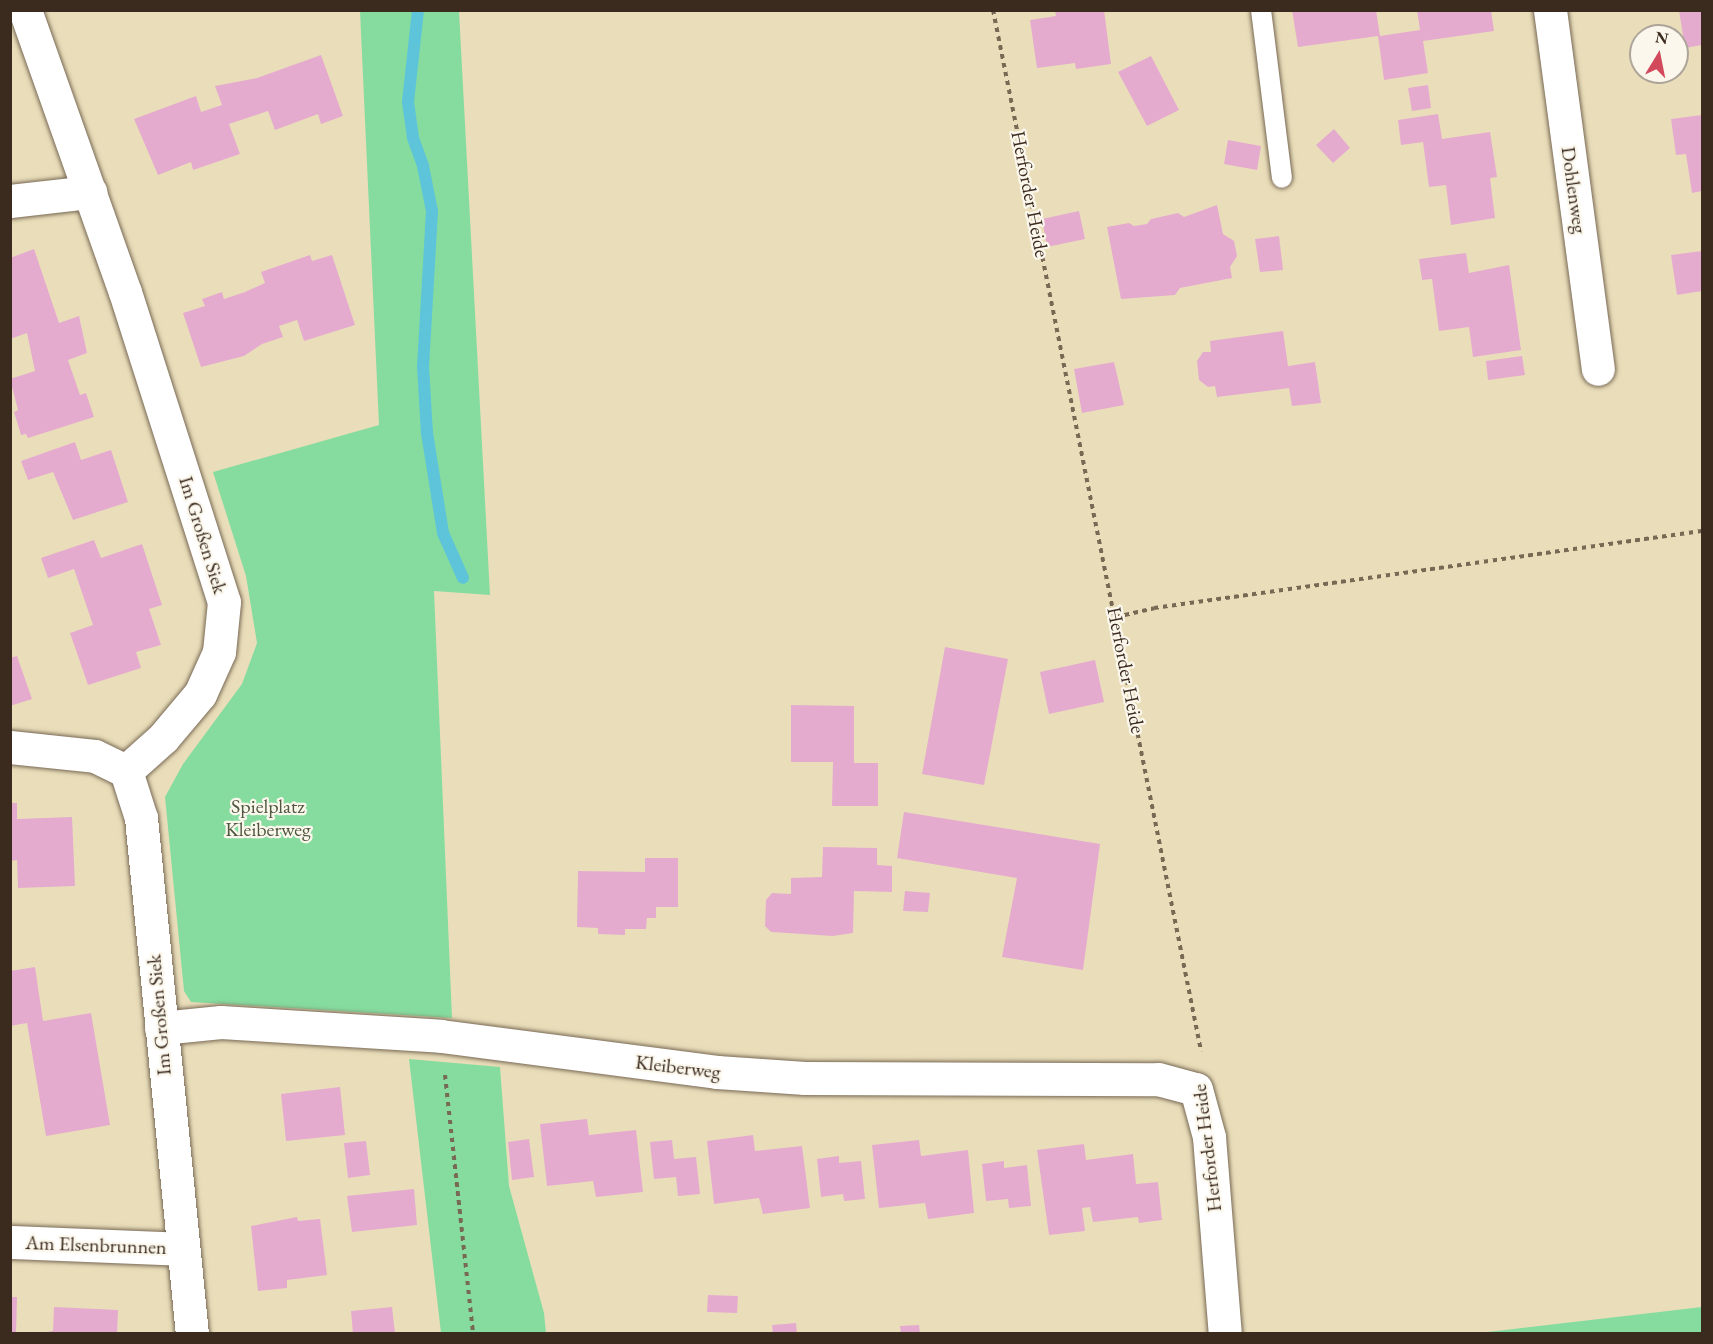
<!DOCTYPE html>
<meta charset="utf-8">
<style>
body{margin:0}
#map{position:relative;width:1713px;height:1344px;overflow:hidden;background:#eadeba;font-family:"EB Garamond",serif}
div>[style]{position:absolute}
[style*='--x']{left:calc(var(--x)*1px);top:calc(var(--y)*1px);width:calc(var(--w)*1px);rotate:calc(var(--a)*1deg)}
.green>*{inset:0;background:#86dc9f}
.stream>*{height:12px;margin:-6px;padding:0 6px;transform-origin:6px;border-radius:6px;background:#5dc4da}
.building>*{inset:0;background:#e5abcf}
.path>*{height:4px;margin-top:-2px;transform-origin:0;background:repeating-linear-gradient(90deg,#786955 0 4.5px,transparent 0 9px)}
.roads{filter:drop-shadow(0 0 2px #786955) drop-shadow(0 0 2px #786955)}
.service>*{height:20px;margin:-10px;padding:0 10px;transform-origin:10px;border-radius:10px;background:#fff}
.minor>*{height:33px;margin:-16.5px;padding:0 16.5px;transform-origin:16.5px;border-radius:16.5px;background:#fff}
span{translate:-50% -50%;white-space:nowrap;text-align:center;line-height:1.15;-webkit-text-stroke:4.5px #fbf7ec;paint-order:stroke}
.street-label{font-size:20px;color:#3b2a1e}
.park-label{font-size:20px;color:#4e563e}
.frame{position:absolute;inset:0;border:12px solid #3b2a1e;pointer-events:none}
.north{position:absolute;left:1629px;top:24px;width:60px;height:60px;box-sizing:border-box;background:#fbf7ec;border:2px solid #aea59a;border-radius:50%;rotate:10deg;font-size:16px;font-weight:700;line-height:24px;text-align:center;color:#3b2a1e}
.north::after{content:'';display:block;margin:auto;width:21px;height:27px;background:#d1495b;clip-path:polygon(50% 0,100% 100%,50% 72%,0 100%)}
</style>
<div id="map">
<div class="green">
<i style="clip-path:polygon(360px 11px,459px 11px,490px 595px,434px 591px,452px 1018px,191px 1002px,184px 991px,165px 797px,183px 764px,242px 684px,257px 643px,246px 576px,213px 472px,379px 425px)"></i>
<i style="clip-path:polygon(409px 1059px,500px 1067px,509px 1186px,544px 1313px,546px 1333px,441px 1333px)"></i>
<i style="clip-path:polygon(1702px 1307px,1702px 1333px,1479px 1333px)"></i>
</div>
<div class="stream">
<i style="--x:418;--y:10;--w:93;--a:96.2"></i>
<i style="--x:408;--y:102;--w:36;--a:82"></i>
<i style="--x:413;--y:138;--w:30;--a:70"></i>
<i style="--x:423;--y:166;--w:46;--a:78.7"></i>
<i style="--x:432;--y:211;--w:155;--a:93.3"></i>
<i style="--x:423;--y:366;--w:67;--a:86.6"></i>
<i style="--x:427;--y:433;--w:101;--a:80.9"></i>
<i style="--x:443;--y:533;--w:49;--a:66"></i>
</div>
<div class="building">
<i style="clip-path:polygon(1055px 10px,1104px 10px,1111px 64px,1076px 69px,1075px 63px,1037px 68px,1030px 20px,1056px 16px)"></i>
<i style="clip-path:polygon(1292px 10px,1376px 10px,1380px 36px,1420px 30px,1417px 10px,1491px 10px,1494px 31px,1423px 41px,1428px 73px,1384px 80px,1378px 36px,1298px 47px)"></i>
<i style="clip-path:polygon(1679px 10px,1702px 10px,1702px 45px,1685px 48px)"></i>
<i style="clip-path:polygon(321px 55px,343px 116px,321px 124px,318px 114px,275px 130px,268px 111px,229px 124px,240px 154px,193px 170px,191px 162px,158px 175px,134px 119px,196px 96px,201px 112px,222px 105px,215px 86px,257px 78px)"></i>
<i style="clip-path:polygon(1151px 56px,1179px 110px,1147px 126px,1118px 72px)"></i>
<i style="clip-path:polygon(1428px 85px,1431px 108px,1412px 111px,1408px 88px)"></i>
<i style="clip-path:polygon(1438px 114px,1442px 139px,1490px 132px,1497px 177px,1490px 178px,1495px 218px,1451px 225px,1446px 185px,1429px 187px,1423px 142px,1401px 145px,1398px 120px)"></i>
<i style="clip-path:polygon(1702px 115px,1702px 191px,1692px 193px,1686px 154px,1676px 155px,1671px 119px)"></i>
<i style="clip-path:polygon(1334px 129px,1350px 148px,1333px 163px,1316px 145px)"></i>
<i style="clip-path:polygon(1228px 140px,1261px 146px,1257px 170px,1224px 164px)"></i>
<i style="clip-path:polygon(1217px 205px,1223px 234px,1234px 241px,1237px 256px,1230px 267px,1232px 278px,1180px 288px,1175px 295px,1121px 299px,1107px 227px,1129px 223px,1134px 226px,1147px 224px,1151px 219px,1178px 213px,1184px 217px)"></i>
<i style="clip-path:polygon(1079px 211px,1085px 239px,1047px 247px,1042px 219px)"></i>
<i style="clip-path:polygon(1279px 236px,1283px 270px,1260px 272px,1255px 239px)"></i>
<i style="clip-path:polygon(34px 249px,59px 323px,79px 316px,87px 353px,68px 360px,80px 395px,86px 393px,94px 417px,28px 438px,26px 434px,21px 435px,14px 412px,18px 410px,10px 379px,35px 371px,27px 333px,10px 339px,10px 258px)"></i>
<i style="clip-path:polygon(1702px 251px,1702px 291px,1677px 295px,1671px 255px)"></i>
<i style="clip-path:polygon(1466px 253px,1469px 273px,1509px 265px,1521px 350px,1473px 357px,1469px 327px,1439px 331px,1432px 279px,1422px 280px,1419px 259px)"></i>
<i style="clip-path:polygon(310px 255px,312px 261px,332px 255px,355px 325px,304px 341px,297px 320px,279px 326px,283px 337px,262px 344px,244px 356px,201px 367px,183px 313px,205px 306px,202px 299px,222px 292px,224px 299px,245px 292px,265px 283px,261px 272px)"></i>
<i style="clip-path:polygon(1283px 331px,1288px 366px,1315px 362px,1321px 403px,1292px 406px,1289px 388px,1217px 397px,1215px 386px,1208px 387px,1199px 380px,1197px 361px,1203px 352px,1211px 352px,1210px 341px)"></i>
<i style="clip-path:polygon(1522px 356px,1525px 375px,1488px 380px,1486px 361px)"></i>
<i style="clip-path:polygon(1114px 362px,1124px 405px,1082px 413px,1074px 369px)"></i>
<i style="clip-path:polygon(75px 442px,81px 460px,111px 450px,128px 502px,73px 520px,53px 472px,28px 480px,21px 461px)"></i>
<i style="clip-path:polygon(94px 540px,101px 558px,142px 544px,162px 605px,149px 609px,161px 645px,136px 652px,141px 668px,88px 685px,70px 633px,93px 625px,74px 569px,48px 578px,41px 558px)"></i>
<i style="clip-path:polygon(945px 647px,1008px 659px,984px 785px,922px 774px)"></i>
<i style="clip-path:polygon(17px 656px,32px 699px,10px 706px,10px 658px)"></i>
<i style="clip-path:polygon(1095px 660px,1104px 702px,1049px 714px,1040px 672px)"></i>
<i style="clip-path:polygon(791px 705px,854px 706px,854px 763px,878px 763px,878px 806px,832px 806px,833px 762px,791px 762px)"></i>
<i style="clip-path:polygon(10px 803px,17px 803px,17px 819px,72px 817px,75px 886px,18px 888px,17px 860px,10px 861px)"></i>
<i style="clip-path:polygon(904px 812px,1100px 844px,1083px 970px,1002px 957px,1017px 878px,897px 858px)"></i>
<i style="clip-path:polygon(823px 847px,877px 848px,877px 865px,892px 866px,892px 892px,854px 891px,853px 933px,833px 936px,771px 932px,765px 926px,766px 900px,772px 893px,791px 894px,791px 878px,822px 877px)"></i>
<i style="clip-path:polygon(645px 858px,678px 858px,678px 907px,656px 907px,656px 918px,647px 918px,646px 929px,625px 929px,625px 935px,598px 934px,598px 928px,577px 927px,578px 871px,645px 872px)"></i>
<i style="clip-path:polygon(905px 891px,930px 893px,928px 912px,903px 911px)"></i>
<i style="clip-path:polygon(35px 967px,43px 1021px,91px 1013px,110px 1125px,46px 1136px,27px 1023px,10px 1026px,10px 971px)"></i>
<i style="clip-path:polygon(340px 1087px,345px 1135px,286px 1141px,281px 1094px)"></i>
<i style="clip-path:polygon(587px 1119px,589px 1135px,636px 1130px,643px 1192px,596px 1197px,593px 1181px,547px 1186px,540px 1124px)"></i>
<i style="clip-path:polygon(753px 1135px,755px 1151px,802px 1146px,810px 1208px,763px 1214px,759px 1198px,714px 1204px,707px 1141px)"></i>
<i style="clip-path:polygon(529px 1139px,534px 1177px,512px 1180px,508px 1142px)"></i>
<i style="clip-path:polygon(672px 1140px,674px 1159px,696px 1157px,700px 1194px,678px 1196px,676px 1177px,654px 1179px,650px 1142px)"></i>
<i style="clip-path:polygon(919px 1140px,921px 1156px,968px 1150px,974px 1213px,928px 1219px,925px 1203px,879px 1208px,872px 1145px)"></i>
<i style="clip-path:polygon(366px 1141px,370px 1175px,348px 1178px,344px 1143px)"></i>
<i style="clip-path:polygon(1084px 1144px,1086px 1160px,1133px 1154px,1136px 1184px,1158px 1182px,1162px 1220px,1139px 1223px,1138px 1217px,1093px 1222px,1090px 1207px,1082px 1208px,1085px 1231px,1049px 1235px,1037px 1150px)"></i>
<i style="clip-path:polygon(839px 1156px,839px 1163px,861px 1161px,865px 1199px,844px 1201px,843px 1194px,821px 1197px,817px 1159px)"></i>
<i style="clip-path:polygon(1004px 1161px,1004px 1168px,1027px 1165px,1031px 1206px,1009px 1208px,1008px 1199px,986px 1201px,982px 1164px)"></i>
<i style="clip-path:polygon(414px 1189px,417px 1225px,352px 1232px,347px 1196px)"></i>
<i style="clip-path:polygon(297px 1217px,298px 1221px,320px 1219px,327px 1275px,287px 1280px,287px 1288px,258px 1291px,251px 1226px)"></i>
<i style="clip-path:polygon(708px 1295px,738px 1296px,737px 1313px,707px 1312px)"></i>
<i style="clip-path:polygon(10px 1297px,17px 1297px,16px 1334px,10px 1334px)"></i>
<i style="clip-path:polygon(54px 1307px,118px 1310px,117px 1334px,35px 1334px,53px 1331px)"></i>
<i style="clip-path:polygon(392px 1307px,395px 1334px,353px 1334px,351px 1311px)"></i>
<i style="clip-path:polygon(796px 1323px,797px 1334px,773px 1334px,772px 1325px)"></i>
<i style="clip-path:polygon(919px 1325px,920px 1334px,901px 1334px,900px 1326px)"></i>
</div>
<div class="path">
<i style="--x:993;--y:10;--w:1062;--a:78.7"></i>
<i style="--x:1116;--y:617;--w:39;--a:-13"></i>
<i style="--x:1154;--y:608;--w:553;--a:-8"></i>
<i style="--x:445;--y:1075;--w:261;--a:83.8"></i>
</div>
<div class="roads">
<div class="service">
<i style="--x:1261;--y:10;--w:169;--a:82.9"></i>
</div>
<div class="minor">
<i style="--x:25;--y:10;--w:299;--a:70.5"></i>
<i style="--x:125;--y:292;--w:325;--a:72.3"></i>
<i style="--x:224;--y:602;--w:50;--a:95.7"></i>
<i style="--x:219;--y:652;--w:46;--a:114.3"></i>
<i style="--x:200;--y:694;--w:57;--a:130.1"></i>
<i style="--x:163;--y:738;--w:50;--a:138.3"></i>
<i style="--x:126;--y:771;--w:49;--a:72.3"></i>
<i style="--x:141;--y:818;--w:519;--a:84.36"></i>
<i style="--x:1550;--y:10;--w:362;--a:82.4"></i>
<i style="--x:10;--y:201;--w:81;--a:-6.4"></i>
<i style="--x:10;--y:747;--w:85;--a:6"></i>
<i style="--x:95;--y:756;--w:34;--a:26"></i>
<i style="--x:161;--y:1028;--w:60;--a:-5.7"></i>
<i style="--x:221;--y:1022;--w:220;--a:3.6"></i>
<i style="--x:441;--y:1036;--w:278;--a:7.4"></i>
<i style="--x:717;--y:1072;--w:88;--a:3.9"></i>
<i style="--x:805;--y:1078;--w:353;--a:0.2"></i>
<i style="--x:1158;--y:1079;--w:39;--a:15"></i>
<i style="--x:1196;--y:1089;--w:50;--a:74.8"></i>
<i style="--x:1209;--y:1137;--w:198;--a:85.4"></i>
<i style="--x:10;--y:1242;--w:172;--a:2.3"></i>
</div>
</div>
<div class="street-label">
<span style="left:1574px;top:190px;rotate:82deg">Dohlenweg</span>
<span style="left:1030px;top:194px;rotate:79deg">Herforder Heide</span>
<span style="left:203px;top:535px;rotate:73deg">Im Großen Siek</span>
<span style="left:1126px;top:670px;rotate:79deg">Herforder Heide</span>
<span style="left:159px;top:1015px;rotate:-95deg">Im Großen Siek</span>
<span style="left:678px;top:1067px;rotate:7deg">Kleiberweg</span>
<span style="left:1207px;top:1148px;rotate:-97deg">Herforder Heide</span>
<span style="left:96px;top:1245px;rotate:2deg">Am Elsenbrunnen</span>
</div>
<div class="park-label">
<span style="left:268px;top:818px">Spielplatz<br>Kleiberweg</span>
</div>
<div class="frame"></div>
<div class="north">N</div>
</div>
